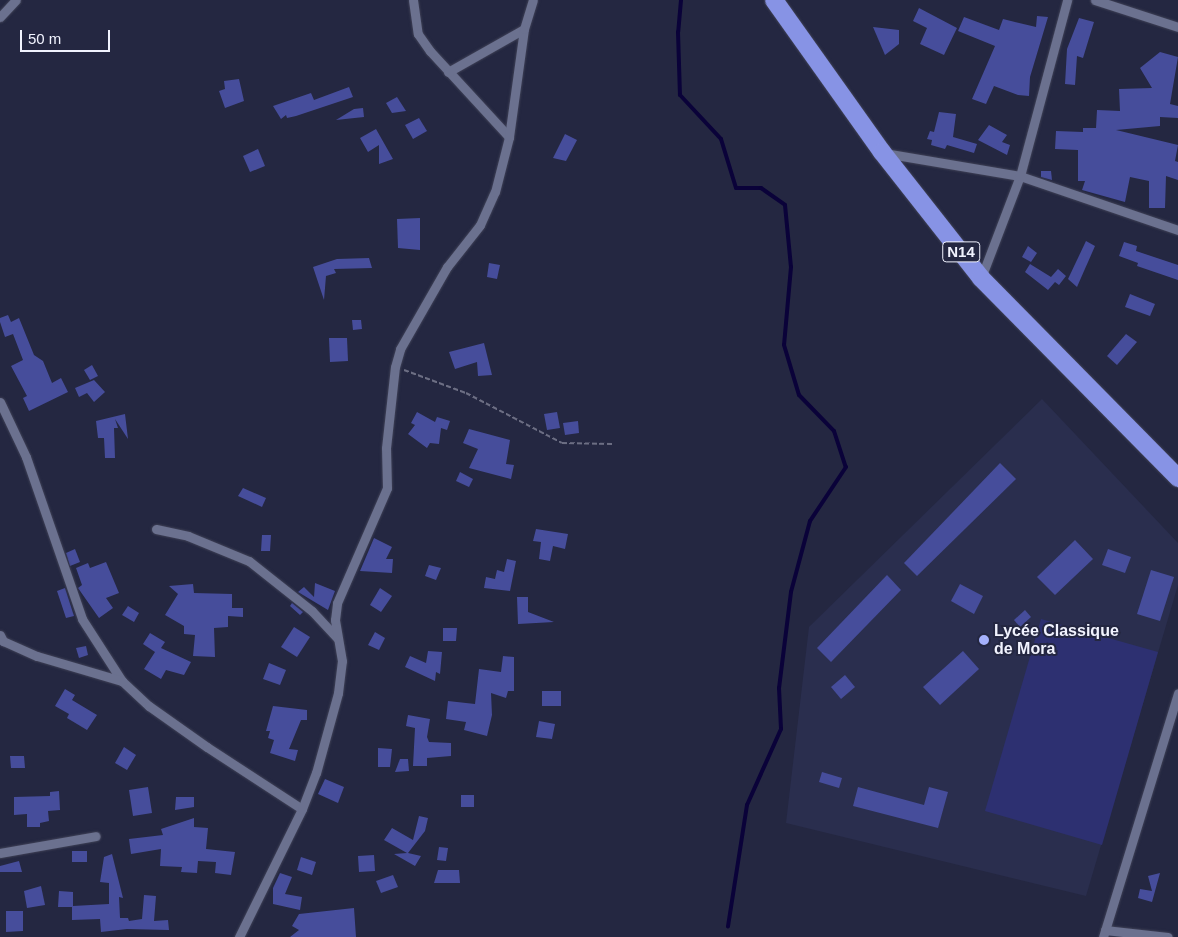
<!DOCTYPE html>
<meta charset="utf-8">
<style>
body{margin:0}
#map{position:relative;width:1178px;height:937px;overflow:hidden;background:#242741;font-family:Helvetica,sans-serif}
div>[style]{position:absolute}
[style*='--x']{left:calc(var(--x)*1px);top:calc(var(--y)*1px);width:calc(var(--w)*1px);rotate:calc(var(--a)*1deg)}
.built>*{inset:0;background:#2a2e4e}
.green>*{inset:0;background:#2d3071}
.stream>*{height:4px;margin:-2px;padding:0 2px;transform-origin:2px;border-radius:2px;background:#0a0239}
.building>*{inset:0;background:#464d9b}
.path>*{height:2px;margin-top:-1px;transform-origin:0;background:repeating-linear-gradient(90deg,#6c6e83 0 5px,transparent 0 7.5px)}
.roads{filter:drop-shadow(0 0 1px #3f4156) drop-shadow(0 0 1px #3f4156)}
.street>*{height:9px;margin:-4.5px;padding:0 4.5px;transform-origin:4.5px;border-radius:4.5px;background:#6b718f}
.highway>*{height:18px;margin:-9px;padding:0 9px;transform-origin:9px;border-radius:9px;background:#8793e5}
.dots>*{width:14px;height:14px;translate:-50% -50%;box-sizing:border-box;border:2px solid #242741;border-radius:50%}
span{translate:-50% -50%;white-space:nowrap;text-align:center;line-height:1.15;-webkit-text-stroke:4px #242741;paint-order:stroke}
.shield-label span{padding:1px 4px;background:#242741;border:1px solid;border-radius:4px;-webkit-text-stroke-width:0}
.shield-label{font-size:15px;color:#f1f3fe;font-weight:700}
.poi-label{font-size:16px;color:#f1f3fe;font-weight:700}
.left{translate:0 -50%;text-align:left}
.scale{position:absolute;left:20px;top:30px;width:90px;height:22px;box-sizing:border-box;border:2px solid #f1f3fe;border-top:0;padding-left:6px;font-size:15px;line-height:18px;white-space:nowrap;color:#f1f3fe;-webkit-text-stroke:4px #242741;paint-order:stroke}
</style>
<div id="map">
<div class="built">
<i style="clip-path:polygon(1042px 399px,1178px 543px,1178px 585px,1086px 896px,786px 823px,809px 627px)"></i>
</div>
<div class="green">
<i style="clip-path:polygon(1041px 619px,1158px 652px,1102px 845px,985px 811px)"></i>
</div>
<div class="stream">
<i style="--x:681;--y:0;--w:32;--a:95"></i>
<i style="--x:678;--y:32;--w:63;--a:88.2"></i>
<i style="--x:680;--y:95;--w:60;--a:47"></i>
<i style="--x:721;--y:139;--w:51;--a:73"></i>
<i style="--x:736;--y:188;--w:25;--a:0"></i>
<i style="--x:761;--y:188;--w:29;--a:35"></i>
<i style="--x:785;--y:205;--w:62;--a:84.5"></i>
<i style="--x:791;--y:267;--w:78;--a:95.1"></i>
<i style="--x:784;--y:345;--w:52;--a:73.3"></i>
<i style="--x:799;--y:395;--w:50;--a:45.8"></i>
<i style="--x:834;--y:431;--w:38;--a:72"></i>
<i style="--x:846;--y:467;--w:65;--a:123.7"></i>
<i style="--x:810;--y:521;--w:73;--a:105"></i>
<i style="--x:791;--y:592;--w:97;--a:97.1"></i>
<i style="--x:779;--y:688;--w:41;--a:87.2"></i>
<i style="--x:781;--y:729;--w:83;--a:114.1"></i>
<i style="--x:747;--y:805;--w:123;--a:98.9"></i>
</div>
<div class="building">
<i style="clip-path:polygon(919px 8px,957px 28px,944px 55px,920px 44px,927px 28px,913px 21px)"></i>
<i style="clip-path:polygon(1037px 16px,1048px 17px,1030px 77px,1029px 96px,1018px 95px,994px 86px,986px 104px,972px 99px,995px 46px,958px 31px,964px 17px,999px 30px,1003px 19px,1036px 27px)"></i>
<i style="clip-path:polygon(1079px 18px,1094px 22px,1083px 58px,1077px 56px,1075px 85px,1065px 84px,1067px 49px)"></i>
<i style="clip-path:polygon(873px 27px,899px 30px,899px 44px,885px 55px)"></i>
<i style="clip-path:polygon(1160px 52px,1178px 57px,1170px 104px,1178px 106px,1178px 118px,1160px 117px,1160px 126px,1116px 130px,1178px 145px,1175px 161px,1178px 162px,1178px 180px,1166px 176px,1165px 208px,1149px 208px,1149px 181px,1130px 177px,1125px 202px,1082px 190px,1085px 181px,1078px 181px,1078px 150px,1055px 149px,1056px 131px,1083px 132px,1083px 128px,1096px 128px,1097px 110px,1120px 111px,1119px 89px,1152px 88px,1140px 68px)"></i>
<i style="clip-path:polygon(239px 79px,244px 101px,225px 108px,219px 91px,225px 89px,224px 81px)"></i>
<i style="clip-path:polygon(349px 87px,353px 97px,296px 116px,287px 118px,286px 115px,281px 119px,273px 106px,311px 93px,314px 100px)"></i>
<i style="clip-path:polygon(397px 97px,406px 111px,392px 113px,386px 103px)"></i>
<i style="clip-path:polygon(363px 108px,364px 117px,336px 120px,354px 109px)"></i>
<i style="clip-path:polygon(939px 112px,956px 114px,953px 137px,977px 144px,974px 153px,947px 145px,945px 149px,931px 145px,932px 140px,927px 139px,930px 131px,934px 132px)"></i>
<i style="clip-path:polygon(419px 118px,427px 131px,413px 139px,405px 125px)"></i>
<i style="clip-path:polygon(989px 125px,1007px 135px,1002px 142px,1010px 145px,1007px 155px,978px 140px)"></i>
<i style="clip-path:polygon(376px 129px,393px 159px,379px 164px,379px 145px,368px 152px,360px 138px)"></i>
<i style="clip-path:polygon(565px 134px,577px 140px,566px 161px,553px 158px)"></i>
<i style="clip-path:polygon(258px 149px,265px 166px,250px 172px,243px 156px)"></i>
<i style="clip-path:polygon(1041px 171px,1051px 171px,1052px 180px,1041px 177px)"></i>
<i style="clip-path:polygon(420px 218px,420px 250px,398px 248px,397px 219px)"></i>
<i style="clip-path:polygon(1086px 241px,1095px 246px,1077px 287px,1068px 279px)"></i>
<i style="clip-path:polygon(1124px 242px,1137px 246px,1136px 251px,1178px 265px,1178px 280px,1137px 266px,1138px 263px,1119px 256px)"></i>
<i style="clip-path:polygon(1028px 246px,1037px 253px,1031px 262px,1022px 257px)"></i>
<i style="clip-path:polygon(369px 258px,372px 268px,334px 269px,336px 273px,326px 276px,324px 300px,313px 267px,337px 259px)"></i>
<i style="clip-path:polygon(489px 263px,500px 265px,497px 279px,487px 277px)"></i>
<i style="clip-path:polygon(1030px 264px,1051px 277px,1058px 269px,1066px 276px,1059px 285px,1055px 282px,1048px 290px,1025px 272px)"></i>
<i style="clip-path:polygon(1130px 294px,1155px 304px,1150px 316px,1125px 307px)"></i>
<i style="clip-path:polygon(8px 315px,11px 322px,19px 318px,34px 355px,43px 361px,52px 383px,61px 378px,68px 392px,29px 411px,23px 398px,27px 396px,11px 366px,23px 360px,13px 334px,5px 337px,0 322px,0 318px)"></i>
<i style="clip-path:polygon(352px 320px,361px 320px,362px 329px,353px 330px)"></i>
<i style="clip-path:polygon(1126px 334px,1137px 342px,1117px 365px,1107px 356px)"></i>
<i style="clip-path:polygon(329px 338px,347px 338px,348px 361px,330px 362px)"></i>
<i style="clip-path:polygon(484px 343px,492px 375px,478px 376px,477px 362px,455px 369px,449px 352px)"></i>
<i style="clip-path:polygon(92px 365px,98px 376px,90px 380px,84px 370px)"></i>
<i style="clip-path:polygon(94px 380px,105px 392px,94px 402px,87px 393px,79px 397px,75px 388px)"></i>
<i style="clip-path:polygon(417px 412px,435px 422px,437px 417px,450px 421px,447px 430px,441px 428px,439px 444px,430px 443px,427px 448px,408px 434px,415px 425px,411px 423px)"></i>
<i style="clip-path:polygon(557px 412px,560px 428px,547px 430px,544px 414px)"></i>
<i style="clip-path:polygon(125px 414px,128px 439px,115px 419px,118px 428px,114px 428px,115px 458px,105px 458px,104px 438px,98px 438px,96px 421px)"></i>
<i style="clip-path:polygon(578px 421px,579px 433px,565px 435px,563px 423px)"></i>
<i style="clip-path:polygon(469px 429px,510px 440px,506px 464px,514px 465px,511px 479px,469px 468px,478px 449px,463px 443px)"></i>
<i style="clip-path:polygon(1000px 463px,1016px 479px,917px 576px,904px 563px)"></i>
<i style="clip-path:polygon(460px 472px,473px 479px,469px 487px,456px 481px)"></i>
<i style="clip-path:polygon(243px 488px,266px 498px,262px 507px,238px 496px)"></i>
<i style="clip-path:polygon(536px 529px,568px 534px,565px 549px,553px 546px,550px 561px,539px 559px,541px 542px,533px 541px)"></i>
<i style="clip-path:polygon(262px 535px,271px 535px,270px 551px,261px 551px)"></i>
<i style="clip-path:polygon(374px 538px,392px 547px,386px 559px,393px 559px,392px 573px,360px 571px)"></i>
<i style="clip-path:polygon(1075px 540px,1093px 559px,1055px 595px,1037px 577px)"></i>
<i style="clip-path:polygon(75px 549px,80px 562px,70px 566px,66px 553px)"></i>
<i style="clip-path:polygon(1108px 549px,1131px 557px,1125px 573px,1102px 565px)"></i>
<i style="clip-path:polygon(507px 559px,516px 561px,510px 591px,484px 588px,486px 577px,495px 579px,497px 570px,504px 572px)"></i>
<i style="clip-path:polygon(106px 562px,119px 593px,106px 598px,113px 608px,99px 618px,78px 588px,82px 585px,76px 568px,88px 563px,90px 568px)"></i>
<i style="clip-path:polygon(429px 565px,441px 568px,436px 580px,425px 576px)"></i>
<i style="clip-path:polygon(1151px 570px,1174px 577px,1160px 621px,1137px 614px)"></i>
<i style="clip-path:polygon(887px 575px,901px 590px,831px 662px,817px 648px)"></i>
<i style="clip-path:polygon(315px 583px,335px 591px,328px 610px,298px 592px,304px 587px,314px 597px)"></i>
<i style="clip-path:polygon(193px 584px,194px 593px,232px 594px,232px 608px,243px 608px,243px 617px,228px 616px,228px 627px,214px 628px,215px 657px,193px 656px,195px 635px,184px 634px,184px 626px,165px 615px,178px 594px,169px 586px)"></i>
<i style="clip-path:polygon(960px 584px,983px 596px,974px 614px,951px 601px)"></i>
<i style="clip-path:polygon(65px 588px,74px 616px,66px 618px,57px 591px)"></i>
<i style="clip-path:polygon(380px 588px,392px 596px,381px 612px,370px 605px)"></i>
<i style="clip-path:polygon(517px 597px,528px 597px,528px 612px,554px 622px,518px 624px)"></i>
<i style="clip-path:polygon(292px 603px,303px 612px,300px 615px,290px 606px)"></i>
<i style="clip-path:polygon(128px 606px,139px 613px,134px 622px,122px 615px)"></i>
<i style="clip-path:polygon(1025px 610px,1031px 617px,1020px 627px,1014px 620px)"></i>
<i style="clip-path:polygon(294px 627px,310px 637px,297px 657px,281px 647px)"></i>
<i style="clip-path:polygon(443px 628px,457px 628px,456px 641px,443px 641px)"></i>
<i style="clip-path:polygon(375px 632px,385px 638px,379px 650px,368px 645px)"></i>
<i style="clip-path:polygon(150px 633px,165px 642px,161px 648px,191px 662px,184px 675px,166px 670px,161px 679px,144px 669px,155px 652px,143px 644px)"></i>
<i style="clip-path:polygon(86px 646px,88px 655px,79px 658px,76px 648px)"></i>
<i style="clip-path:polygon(428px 651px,442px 652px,440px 674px,436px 672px,435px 681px,405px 667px,410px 656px,426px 663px)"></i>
<i style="clip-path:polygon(963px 651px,979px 669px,940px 705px,923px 687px)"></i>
<i style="clip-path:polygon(503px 656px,514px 657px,514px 691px,508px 691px,506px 698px,491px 693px,492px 715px,487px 736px,464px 730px,466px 722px,446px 719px,448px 701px,475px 704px,479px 669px,501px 672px)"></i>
<i style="clip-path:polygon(269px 663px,286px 670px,280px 685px,263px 679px)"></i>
<i style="clip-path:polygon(845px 675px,855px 687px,841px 699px,831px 687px)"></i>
<i style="clip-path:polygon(65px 689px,75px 695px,72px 700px,97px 715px,87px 730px,67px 718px,69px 714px,55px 706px)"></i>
<i style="clip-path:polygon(542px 691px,561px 691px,561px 706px,542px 706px)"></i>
<i style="clip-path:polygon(273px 706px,307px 710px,307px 720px,301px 720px,289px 749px,298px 750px,295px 761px,270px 753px,274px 740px,268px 738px,270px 731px,266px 731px)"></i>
<i style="clip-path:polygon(408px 715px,430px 719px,427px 737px,429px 742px,451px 743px,451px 756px,427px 758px,427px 766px,413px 766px,415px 728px,406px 726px)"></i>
<i style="clip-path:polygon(539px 721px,555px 724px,552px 739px,536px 737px)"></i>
<i style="clip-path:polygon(124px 747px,136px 755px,127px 770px,115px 763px)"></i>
<i style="clip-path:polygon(378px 748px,392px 749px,390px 767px,378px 767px)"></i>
<i style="clip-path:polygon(10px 756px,24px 756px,25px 768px,11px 768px)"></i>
<i style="clip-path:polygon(400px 759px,408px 759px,409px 771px,395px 772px)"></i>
<i style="clip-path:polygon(822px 772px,842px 778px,839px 788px,819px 782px)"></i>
<i style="clip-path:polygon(325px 779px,344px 787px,338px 803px,318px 794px)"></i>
<i style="clip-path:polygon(148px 787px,152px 813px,133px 816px,129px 790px)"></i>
<i style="clip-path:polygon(858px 787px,924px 805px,929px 787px,948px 792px,938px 828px,853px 806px)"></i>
<i style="clip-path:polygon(59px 791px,60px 810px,48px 811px,49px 821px,40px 823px,40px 827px,27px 827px,27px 814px,14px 815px,14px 797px,50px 796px,50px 792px)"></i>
<i style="clip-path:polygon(461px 795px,474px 795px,474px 807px,461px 807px)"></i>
<i style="clip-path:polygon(176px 797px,194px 797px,194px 807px,175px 810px)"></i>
<i style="clip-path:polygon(419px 816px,428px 818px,425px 831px,408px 853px,421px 856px,415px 866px,394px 854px,407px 853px,384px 840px,392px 828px,413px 840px)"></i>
<i style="clip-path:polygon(194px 818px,194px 827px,208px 828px,206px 849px,235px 852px,231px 875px,215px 873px,216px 862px,198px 861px,197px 873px,181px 872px,182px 867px,160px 866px,161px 849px,131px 854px,129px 839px,163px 835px,161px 829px)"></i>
<i style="clip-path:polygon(439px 847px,448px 848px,446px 861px,437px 860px)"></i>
<i style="clip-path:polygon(72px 851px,87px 851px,87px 862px,72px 862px)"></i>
<i style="clip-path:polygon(112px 854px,123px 898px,119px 897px,120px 918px,128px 918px,129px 921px,142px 919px,144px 895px,156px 896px,154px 921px,168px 920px,169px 930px,127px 929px,101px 932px,100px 919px,72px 920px,72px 907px,58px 907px,59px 891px,73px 892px,73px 906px,109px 904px,109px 883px,100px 882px,104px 857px)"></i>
<i style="clip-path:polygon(374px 855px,375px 871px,359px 872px,358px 856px)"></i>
<i style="clip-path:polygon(301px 857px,316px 862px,312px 875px,297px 870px)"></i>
<i style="clip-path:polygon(19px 861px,22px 872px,0 872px,0 866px)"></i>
<i style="clip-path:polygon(438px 870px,459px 870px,460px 883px,434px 883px)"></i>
<i style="clip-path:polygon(280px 873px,292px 877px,285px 894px,302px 897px,300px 910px,273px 904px,273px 888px)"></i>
<i style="clip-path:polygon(1160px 873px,1152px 902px,1138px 898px,1140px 889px,1152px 891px,1148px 876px)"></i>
<i style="clip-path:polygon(393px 875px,398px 887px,381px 893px,376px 881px)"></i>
<i style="clip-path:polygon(41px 886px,45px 905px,27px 908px,24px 891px)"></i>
<i style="clip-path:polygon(354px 908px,356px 937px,290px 937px,299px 930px,292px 926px,299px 914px)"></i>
<i style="clip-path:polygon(6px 911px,23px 911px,23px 931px,6px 932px)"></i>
</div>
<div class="path">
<i style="--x:404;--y:370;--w:66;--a:20.4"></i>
<i style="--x:466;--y:393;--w:108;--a:27.5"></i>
<i style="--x:562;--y:443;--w:50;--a:1.1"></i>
</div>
<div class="roads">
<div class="street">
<i style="--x:413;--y:0;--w:34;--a:82"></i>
<i style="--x:418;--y:34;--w:21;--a:55"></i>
<i style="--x:430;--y:51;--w:117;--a:47.4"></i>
<i style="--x:1095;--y:0;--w:87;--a:18"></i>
<i style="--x:0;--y:17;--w:23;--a:-47"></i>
<i style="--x:448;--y:72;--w:87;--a:-29.5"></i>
<i style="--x:884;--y:153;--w:138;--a:9.6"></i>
<i style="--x:1020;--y:176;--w:167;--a:18.9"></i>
<i style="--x:981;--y:278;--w:109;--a:-69.1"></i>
<i style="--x:1020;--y:176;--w:182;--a:-75"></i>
<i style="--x:0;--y:402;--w:61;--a:64.7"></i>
<i style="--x:26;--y:457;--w:171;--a:70.9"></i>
<i style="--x:82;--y:619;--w:74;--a:57.2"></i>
<i style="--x:122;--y:681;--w:37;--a:43"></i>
<i style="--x:149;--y:706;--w:71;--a:35.3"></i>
<i style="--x:207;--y:747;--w:113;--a:33.1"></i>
<i style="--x:302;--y:809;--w:143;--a:116.2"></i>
<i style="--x:156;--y:529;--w:33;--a:12"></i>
<i style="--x:188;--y:536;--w:66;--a:22.3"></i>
<i style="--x:249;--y:561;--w:80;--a:38.4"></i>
<i style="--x:312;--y:611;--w:38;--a:47"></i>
<i style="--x:0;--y:635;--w:7;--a:63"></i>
<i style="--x:3;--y:641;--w:37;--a:24"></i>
<i style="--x:37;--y:656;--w:89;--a:16.4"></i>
<i style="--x:302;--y:809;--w:39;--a:-69"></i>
<i style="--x:316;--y:773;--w:83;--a:-74.6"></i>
<i style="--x:338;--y:693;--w:32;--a:-83"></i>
<i style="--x:342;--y:661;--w:42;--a:-99.7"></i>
<i style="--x:335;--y:620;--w:17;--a:-83"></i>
<i style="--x:337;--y:603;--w:125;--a:-66.5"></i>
<i style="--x:387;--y:488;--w:40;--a:-91.4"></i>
<i style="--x:386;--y:448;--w:81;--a:-83.7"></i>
<i style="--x:395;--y:367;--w:19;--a:-74"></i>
<i style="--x:400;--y:349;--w:95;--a:-60.2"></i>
<i style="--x:447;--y:267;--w:53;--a:-51.8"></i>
<i style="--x:480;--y:225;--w:36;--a:-66"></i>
<i style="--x:495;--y:192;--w:57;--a:-75.7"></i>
<i style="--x:509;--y:137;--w:109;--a:-82.1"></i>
<i style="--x:524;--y:29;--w:30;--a:-73"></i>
<i style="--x:0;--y:853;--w:97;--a:-10"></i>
<i style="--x:1105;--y:930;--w:63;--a:6.3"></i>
<i style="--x:1103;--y:937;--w:255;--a:-72.9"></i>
</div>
<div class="highway">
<i style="--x:774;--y:0;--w:186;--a:54.6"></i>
<i style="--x:882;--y:152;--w:160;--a:51.8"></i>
<i style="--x:981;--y:278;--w:281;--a:45.4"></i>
</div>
</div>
<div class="dots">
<i style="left:984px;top:640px;background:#a5b1fc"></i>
</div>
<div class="shield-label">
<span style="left:961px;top:252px">N14</span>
</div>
<div class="poi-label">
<span class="left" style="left:994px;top:640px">Lycée Classique<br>de Mora</span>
</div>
<div class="scale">50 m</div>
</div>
